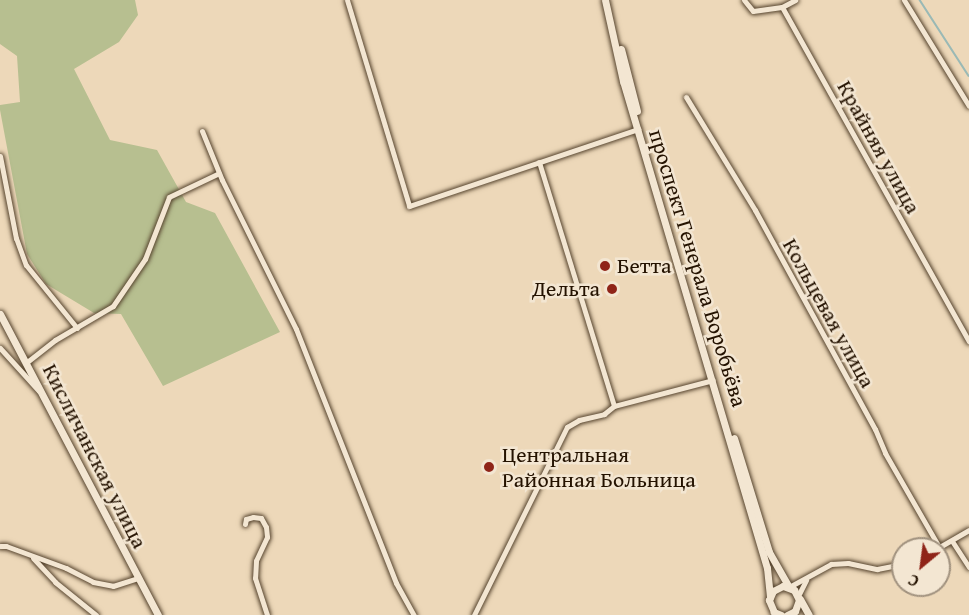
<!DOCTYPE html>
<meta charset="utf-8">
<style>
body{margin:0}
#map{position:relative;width:969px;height:615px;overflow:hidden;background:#edd8b9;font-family:"Gentium Book Plus",serif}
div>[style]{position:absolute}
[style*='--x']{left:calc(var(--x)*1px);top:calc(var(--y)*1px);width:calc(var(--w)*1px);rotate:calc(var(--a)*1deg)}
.green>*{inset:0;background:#b7bf90}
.stream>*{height:1.5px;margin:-0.75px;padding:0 0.75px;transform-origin:0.75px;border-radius:0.75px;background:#9ab9b5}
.roads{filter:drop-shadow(0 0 2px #56442e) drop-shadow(0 0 2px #56442e)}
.street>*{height:5px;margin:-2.5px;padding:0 2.5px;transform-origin:2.5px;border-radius:2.5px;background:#f3e6d2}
.secondary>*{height:7px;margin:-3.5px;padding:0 3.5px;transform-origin:3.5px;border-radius:3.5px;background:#f3e6d2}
.dots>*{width:16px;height:16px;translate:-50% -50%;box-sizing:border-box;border:3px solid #f3e6d2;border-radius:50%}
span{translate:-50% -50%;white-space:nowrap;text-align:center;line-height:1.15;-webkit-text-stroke:5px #f3e6d2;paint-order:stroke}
.street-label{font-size:22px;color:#241200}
.poi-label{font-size:22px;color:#241200}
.left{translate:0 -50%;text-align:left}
.right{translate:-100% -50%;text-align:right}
.north{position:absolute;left:891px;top:537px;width:60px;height:60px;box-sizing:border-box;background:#f3e6d2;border:2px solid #a0917e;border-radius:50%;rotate:209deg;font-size:16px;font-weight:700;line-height:24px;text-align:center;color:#241200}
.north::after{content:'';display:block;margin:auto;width:21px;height:27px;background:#8f2418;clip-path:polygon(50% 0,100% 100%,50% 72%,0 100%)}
</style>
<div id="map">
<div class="green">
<i style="clip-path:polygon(0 0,135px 0,138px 15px,119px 42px,74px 69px,110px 140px,157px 150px,186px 202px,215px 213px,280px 332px,163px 386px,121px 314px,94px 313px,46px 284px,27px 254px,0 110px,0 105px,20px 102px,17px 56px,0 44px)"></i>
</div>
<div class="stream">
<i style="--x:920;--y:0;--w:90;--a:57.2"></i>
</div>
<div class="roads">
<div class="street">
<i style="--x:347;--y:0;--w:215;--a:73.2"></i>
<i style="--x:409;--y:206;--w:242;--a:-18.6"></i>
<i style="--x:744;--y:0;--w:14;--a:51"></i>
<i style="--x:753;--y:11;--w:29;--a:-8"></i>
<i style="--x:782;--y:7;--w:383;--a:60.8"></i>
<i style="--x:904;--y:0;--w:124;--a:58.5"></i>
<i style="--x:782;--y:7;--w:15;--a:-28"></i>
<i style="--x:686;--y:97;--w:132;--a:58.6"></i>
<i style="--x:755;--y:210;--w:250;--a:61.3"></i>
<i style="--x:875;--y:429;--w:26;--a:67"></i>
<i style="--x:885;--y:453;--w:108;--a:60.1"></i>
<i style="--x:202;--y:131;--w:53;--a:67.8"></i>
<i style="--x:222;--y:180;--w:166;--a:63.6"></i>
<i style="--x:296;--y:329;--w:273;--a:68.5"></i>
<i style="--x:396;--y:583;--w:37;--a:61"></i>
<i style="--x:0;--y:156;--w:84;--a:79"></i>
<i style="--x:16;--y:238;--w:29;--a:70"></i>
<i style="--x:26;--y:265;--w:81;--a:51"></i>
<i style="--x:539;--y:162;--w:255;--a:72.9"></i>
<i style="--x:0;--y:348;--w:58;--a:47.8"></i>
<i style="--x:27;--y:362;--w:36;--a:-38"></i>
<i style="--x:55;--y:340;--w:67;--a:-30.4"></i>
<i style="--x:113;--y:306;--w:57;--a:-55.8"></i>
<i style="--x:145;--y:259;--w:66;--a:-68.8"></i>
<i style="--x:169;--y:197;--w:55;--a:-25.6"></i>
<i style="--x:245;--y:524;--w:5;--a:-79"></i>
<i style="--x:246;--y:519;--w:7;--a:-16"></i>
<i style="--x:253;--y:517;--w:8;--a:7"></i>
<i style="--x:261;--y:518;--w:10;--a:61"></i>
<i style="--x:266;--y:527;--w:10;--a:84"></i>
<i style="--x:267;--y:537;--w:26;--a:115"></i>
<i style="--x:256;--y:561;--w:17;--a:93"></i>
<i style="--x:255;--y:578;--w:39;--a:72"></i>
<i style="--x:952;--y:541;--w:31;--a:57"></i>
<i style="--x:0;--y:546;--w:6;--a:0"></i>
<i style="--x:6;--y:546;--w:64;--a:20.1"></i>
<i style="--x:66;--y:568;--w:30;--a:27"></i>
<i style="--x:93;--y:582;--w:20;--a:11"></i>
<i style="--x:113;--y:586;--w:25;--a:-18"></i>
<i style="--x:936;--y:549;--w:38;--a:-30"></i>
<i style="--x:33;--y:558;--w:33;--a:47"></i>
<i style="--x:55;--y:582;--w:53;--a:38.8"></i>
<i style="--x:789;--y:587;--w:48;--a:-28.7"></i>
<i style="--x:831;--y:564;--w:17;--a:-3"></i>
<i style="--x:848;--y:563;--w:30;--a:12"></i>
<i style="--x:877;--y:569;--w:26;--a:-11"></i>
<i style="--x:798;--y:596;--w:18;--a:-63"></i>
<i style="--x:474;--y:615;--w:210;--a:-63.7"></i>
<i style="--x:567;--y:427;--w:14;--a:-30"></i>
<i style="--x:579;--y:420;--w:26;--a:-13"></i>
<i style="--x:604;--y:414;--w:13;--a:-39"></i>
<i style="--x:614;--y:406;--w:102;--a:-14.7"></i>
</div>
<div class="secondary">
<i style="--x:605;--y:0;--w:83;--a:77.5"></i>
<i style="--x:623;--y:81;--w:508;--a:73.53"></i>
<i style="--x:767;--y:568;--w:29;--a:84"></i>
<i style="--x:621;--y:49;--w:64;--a:75.5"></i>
<i style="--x:0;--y:314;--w:340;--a:62.3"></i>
<i style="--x:734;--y:438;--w:119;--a:72.9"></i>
<i style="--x:769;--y:552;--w:40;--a:60.3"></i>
<i style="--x:800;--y:599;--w:18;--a:61"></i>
<i style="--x:781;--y:615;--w:8;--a:-157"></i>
<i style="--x:774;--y:612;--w:13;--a:-113"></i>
<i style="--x:769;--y:600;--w:10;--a:-66"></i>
<i style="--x:773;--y:591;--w:11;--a:-27"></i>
<i style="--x:783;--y:586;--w:12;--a:20"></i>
<i style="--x:794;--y:590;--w:11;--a:63"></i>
<i style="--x:799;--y:600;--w:12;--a:110"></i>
<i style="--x:795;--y:611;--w:9;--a:153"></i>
</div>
</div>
<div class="dots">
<i style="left:605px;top:266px;background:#8f2418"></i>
<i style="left:612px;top:289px;background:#8f2418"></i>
<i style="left:489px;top:467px;background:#8f2418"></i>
</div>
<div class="street-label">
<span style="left:879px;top:147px;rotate:61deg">Крайняя улица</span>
<span style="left:698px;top:268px;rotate:73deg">проспект Генерала Воробьёва</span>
<span style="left:829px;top:313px;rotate:61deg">Кольцевая улица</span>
<span style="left:95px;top:456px;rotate:63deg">Кисличанская улица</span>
</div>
<div class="poi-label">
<span class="left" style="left:617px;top:266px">Бетта</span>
<span class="right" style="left:600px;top:289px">Дельта</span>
<span class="left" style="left:502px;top:467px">Центральная<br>Районная Больница</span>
</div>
<div class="north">С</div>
</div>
